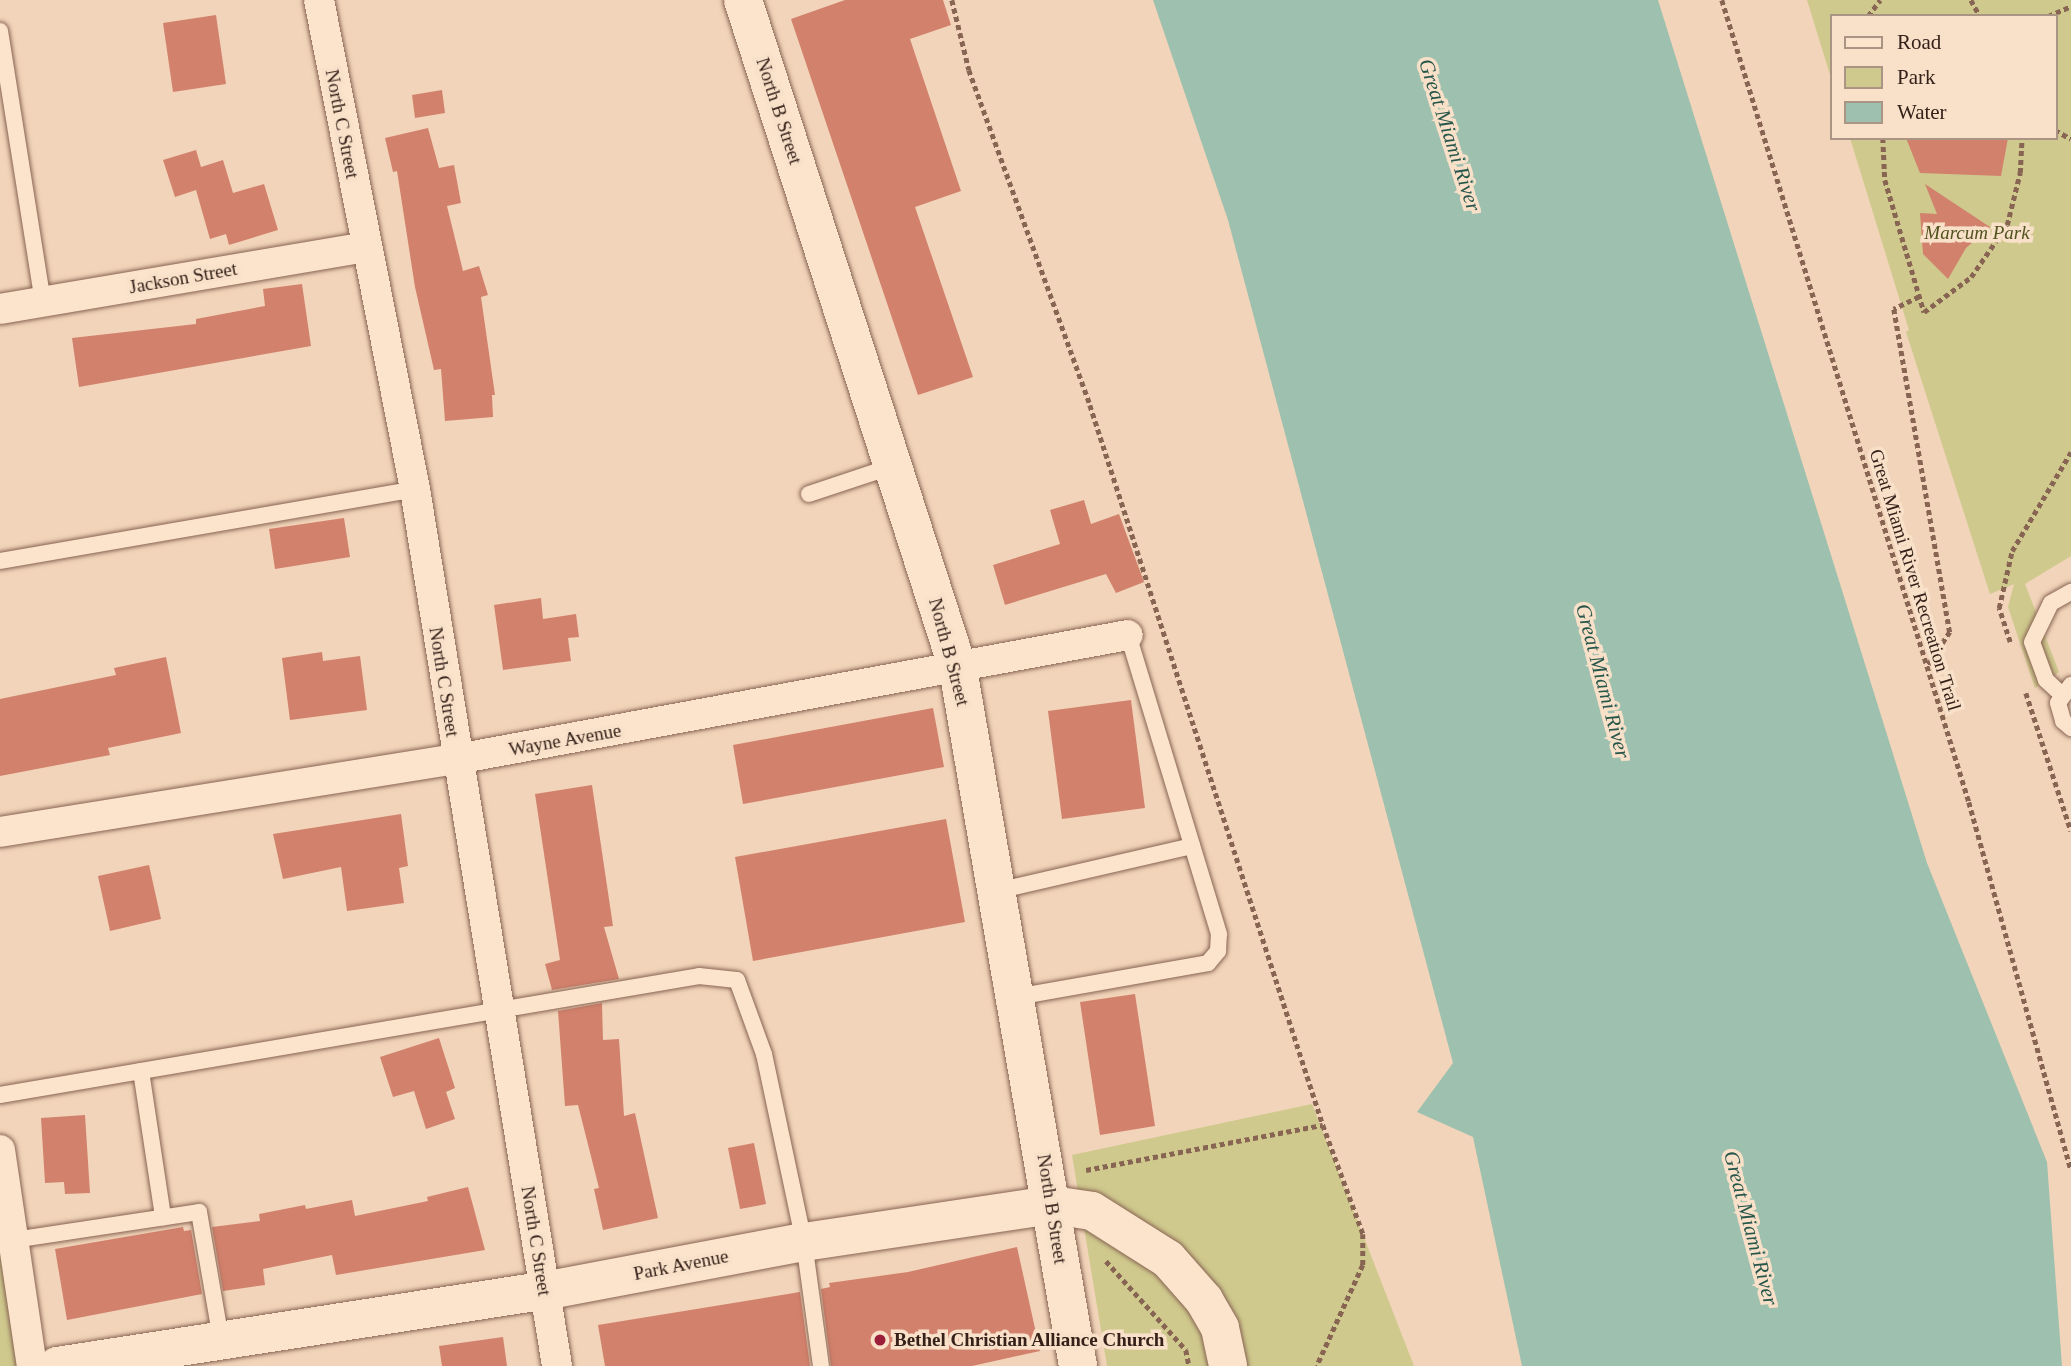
<!DOCTYPE html>
<style>
body{margin:0}
#map{position:relative;width:2071px;height:1366px;overflow:hidden;background:#f1d4b9;font-family:"Times New Roman",serif}
div>[style]{position:absolute}
[style*='--x']{left:calc(var(--x)*1px);top:calc(var(--y)*1px);width:calc(var(--w)*1px);rotate:calc(var(--a)*1deg)}
.green>*{inset:0;background:#cfc98d}
.water>*{inset:0;background:#9ec0af}
.building>*{inset:0;background:#d2816c}
.path>*{height:4.5px;margin-top:-2.25px;transform-origin:0;background:repeating-linear-gradient(90deg,#886453 0 5px,transparent 0 8.5px)}
.roads{filter:drop-shadow(0 0 2px #886453) drop-shadow(0 0 2px #886453)}
.lane>*{height:16px;margin:-8px;padding:0 8px;transform-origin:8px;border-radius:8px;background:#fbe3cc}
.street>*{height:30px;margin:-15px;padding:0 15px;transform-origin:15px;border-radius:15px;background:#fbe3cc}
.secondary>*{height:38px;margin:-19px;padding:0 19px;transform-origin:19px;border-radius:19px;background:#fbe3cc}
.dots>*{width:19px;height:19px;translate:-50% -50%;box-sizing:border-box;border:4px solid #f8e0c9;border-radius:50%}
span{translate:-50% -50%;white-space:nowrap;text-align:center;line-height:1.15;-webkit-text-stroke:7px #f8e0c9;paint-order:stroke}
.street-label{font-size:19px;color:#352119}
.park-label{font-size:19px;color:#51531e;font-style:italic}
.poi-label{font-size:19px;color:#352119;font-weight:700}
.left{translate:0 -50%;text-align:left}
.water-label{font-size:21px;color:#27564a;font-style:italic}
.legend{position:absolute;left:1830px;top:14px;width:228px;height:126px;box-sizing:border-box;background:#f8e0c9;border:2px solid #aa9483;margin:0;padding:9px 12px;list-style:none;font-size:21px;color:#352119}
.legend li{display:flex;align-items:center;gap:14px;height:35px}
.legend b{width:35px;border:2px solid #aa9483}
</style>
<div id="map">
<div class="green">
<i style="clip-path:polygon(1807px 0,2071px 0,2071px 556px,2025px 584px,2059px 672px,2035px 688px,2008px 607px,2014px 584px,1990px 594px,1906px 332px,1909px 330px,1850px 138px,2055px 138px,2055px 16px,1831px 16px,1831px 78px)"></i>
<i style="clip-path:polygon(1312px 1104px,1414px 1366px,1107px 1366px,1072px 1155px)"></i>
<i style="clip-path:polygon(0 1150px,32px 1366px,0 1366px)"></i>
</div>
<div class="water">
<i style="clip-path:polygon(1153px 0,1658px 0,1927px 863px,2047px 1162px,2062px 1366px,1522px 1366px,1473px 1137px,1417px 1112px,1453px 1063px,1228px 220px)"></i>
</div>
<div class="building">
<i style="clip-path:polygon(845px 0,943px 0,951px 25px,910px 39px,961px 191px,915px 207px,973px 377px,918px 395px,791px 19px)"></i>
<i style="clip-path:polygon(216px 15px,226px 84px,173px 92px,163px 23px)"></i>
<i style="clip-path:polygon(442px 90px,445px 113px,415px 118px,412px 95px)"></i>
<i style="clip-path:polygon(428px 128px,439px 168px,454px 165px,461px 203px,447px 206px,463px 271px,479px 266px,488px 295px,481px 297px,495px 395px,492px 395px,493px 417px,445px 421px,441px 369px,434px 370px,415px 287px,397px 171px,393px 172px,385px 138px)"></i>
<i style="clip-path:polygon(1906px 138px,2008px 138px,2001px 176px,1920px 173px)"></i>
<i style="clip-path:polygon(196px 150px,201px 167px,223px 160px,233px 193px,264px 184px,278px 230px,229px 245px,226px 234px,210px 239px,196px 190px,175px 197px,163px 160px)"></i>
<i style="clip-path:polygon(1925px 184px,1990px 227px,1966px 248px,1948px 279px,1923px 254px,1920px 213px,1937px 214px)"></i>
<i style="clip-path:polygon(302px 284px,311px 346px,79px 387px,72px 338px,196px 324px,196px 319px,265px 306px,263px 289px)"></i>
<i style="clip-path:polygon(1084px 500px,1091px 524px,1119px 514px,1144px 582px,1116px 593px,1106px 574px,1005px 605px,993px 565px,1060px 544px,1050px 510px)"></i>
<i style="clip-path:polygon(344px 518px,350px 557px,275px 569px,269px 529px)"></i>
<i style="clip-path:polygon(541px 598px,543px 619px,576px 614px,579px 637px,568px 638px,571px 661px,503px 670px,494px 605px)"></i>
<i style="clip-path:polygon(322px 652px,323px 661px,360px 656px,367px 710px,290px 720px,282px 658px)"></i>
<i style="clip-path:polygon(166px 657px,181px 733px,108px 748px,110px 755px,0 776px,0 699px,116px 675px,114px 668px)"></i>
<i style="clip-path:polygon(1131px 700px,1145px 808px,1062px 819px,1048px 711px)"></i>
<i style="clip-path:polygon(933px 708px,944px 767px,743px 804px,733px 745px)"></i>
<i style="clip-path:polygon(592px 785px,613px 926px,604px 927px,619px 979px,552px 990px,545px 964px,560px 960px,535px 794px)"></i>
<i style="clip-path:polygon(401px 814px,408px 866px,399px 868px,404px 903px,347px 911px,341px 867px,283px 879px,273px 834px)"></i>
<i style="clip-path:polygon(946px 819px,965px 922px,753px 961px,735px 857px)"></i>
<i style="clip-path:polygon(149px 865px,161px 919px,110px 931px,98px 876px)"></i>
<i style="clip-path:polygon(1135px 994px,1155px 1126px,1100px 1135px,1080px 1002px)"></i>
<i style="clip-path:polygon(602px 1003px,603px 1040px,619px 1039px,624px 1116px,635px 1113px,658px 1218px,603px 1230px,594px 1189px,599px 1188px,578px 1105px,565px 1106px,558px 1011px)"></i>
<i style="clip-path:polygon(439px 1038px,455px 1088px,446px 1092px,455px 1119px,426px 1129px,414px 1091px,393px 1097px,380px 1057px)"></i>
<i style="clip-path:polygon(85px 1115px,90px 1193px,65px 1194px,64px 1182px,45px 1183px,41px 1118px)"></i>
<i style="clip-path:polygon(754px 1143px,766px 1204px,740px 1209px,728px 1148px)"></i>
<i style="clip-path:polygon(468px 1187px,485px 1250px,336px 1275px,332px 1255px,263px 1269px,265px 1285px,223px 1291px,212px 1227px,260px 1221px,259px 1214px,305px 1205px,306px 1209px,352px 1200px,355px 1216px,428px 1201px,427px 1197px)"></i>
<i style="clip-path:polygon(183px 1227px,184px 1231px,191px 1230px,202px 1294px,67px 1320px,55px 1249px)"></i>
<i style="clip-path:polygon(1017px 1247px,1040px 1351px,972px 1366px,831px 1366px,821px 1289px,830px 1287px,829px 1283px,908px 1272px)"></i>
<i style="clip-path:polygon(800px 1292px,810px 1366px,605px 1366px,598px 1325px)"></i>
<i style="clip-path:polygon(503px 1337px,507px 1366px,442px 1366px,439px 1346px)"></i>
</div>
<div class="path">
<i style="--x:952;--y:0;--w:72;--a:76.3"></i>
<i style="--x:969;--y:70;--w:356;--a:70.1"></i>
<i style="--x:1090;--y:405;--w:757;--a:72.07"></i>
<i style="--x:1323;--y:1125;--w:116;--a:69.8"></i>
<i style="--x:1363;--y:1234;--w:31;--a:90"></i>
<i style="--x:1363;--y:1265;--w:111;--a:114.5"></i>
<i style="--x:1722;--y:0;--w:839;--a:72.88"></i>
<i style="--x:1969;--y:802;--w:382;--a:74.5"></i>
<i style="--x:1971;--y:0;--w:18;--a:61"></i>
<i style="--x:1868;--y:16;--w:20;--a:-53"></i>
<i style="--x:2048;--y:16;--w:25;--a:-23"></i>
<i style="--x:2055;--y:130;--w:18;--a:29"></i>
<i style="--x:1883;--y:138;--w:42;--a:87.3"></i>
<i style="--x:1885;--y:180;--w:138;--a:73.5"></i>
<i style="--x:1924;--y:312;--w:59;--a:-36.7"></i>
<i style="--x:1971;--y:277;--w:63;--a:-55.3"></i>
<i style="--x:2007;--y:225;--w:54;--a:-76"></i>
<i style="--x:2020;--y:173;--w:35;--a:-87"></i>
<i style="--x:1919;--y:297;--w:28;--a:154"></i>
<i style="--x:1894;--y:309;--w:328;--a:80.2"></i>
<i style="--x:1950;--y:632;--w:42;--a:123.3"></i>
<i style="--x:2010;--y:642;--w:36;--a:-108"></i>
<i style="--x:1999;--y:608;--w:58;--a:-77.2"></i>
<i style="--x:2012;--y:551;--w:115;--a:-59.2"></i>
<i style="--x:2026;--y:693;--w:145;--a:71.9"></i>
<i style="--x:1086;--y:1170;--w:241;--a:-10.8"></i>
<i style="--x:1106;--y:1261;--w:120;--a:48"></i>
<i style="--x:1186;--y:1350;--w:16;--a:79"></i>
</div>
<div class="roads">
<div class="lane">
<i style="--x:0;--y:31;--w:273;--a:81"></i>
<i style="--x:809;--y:494;--w:89;--a:-18.4"></i>
<i style="--x:0;--y:561;--w:421;--a:-9.8"></i>
<i style="--x:2071;--y:685;--w:22;--a:126"></i>
<i style="--x:2058;--y:703;--w:19;--a:74"></i>
<i style="--x:2063;--y:721;--w:11;--a:41"></i>
<i style="--x:2061;--y:694;--w:21;--a:-137"></i>
<i style="--x:2046;--y:680;--w:40;--a:-110.2"></i>
<i style="--x:2032;--y:642;--w:43;--a:-64"></i>
<i style="--x:2051;--y:603;--w:23;--a:-29"></i>
<i style="--x:997;--y:891;--w:200;--a:-13"></i>
<i style="--x:1016;--y:997;--w:195;--a:-10"></i>
<i style="--x:1208;--y:963;--w:16;--a:-50"></i>
<i style="--x:1218;--y:951;--w:17;--a:-87"></i>
<i style="--x:1219;--y:934;--w:313;--a:-106.9"></i>
<i style="--x:141;--y:1071;--w:148;--a:81.4"></i>
<i style="--x:0;--y:1095;--w:709;--a:-9.66"></i>
<i style="--x:699;--y:976;--w:38;--a:6"></i>
<i style="--x:737;--y:980;--w:79;--a:70"></i>
<i style="--x:764;--y:1054;--w:192;--a:78"></i>
<i style="--x:804;--y:1242;--w:125;--a:82.2"></i>
<i style="--x:14;--y:1240;--w:187;--a:-8.6"></i>
<i style="--x:199;--y:1212;--w:130;--a:80.2"></i>
</div>
<div class="street">
<i style="--x:319;--y:0;--w:498;--a:78.9"></i>
<i style="--x:415;--y:489;--w:888;--a:80.8"></i>
<i style="--x:0;--y:309;--w:370;--a:-9.6"></i>
<i style="--x:0;--y:832;--w:463;--a:-9.1"></i>
<i style="--x:457;--y:759;--w:682;--a:-10.47"></i>
<i style="--x:0;--y:1150;--w:218;--a:81.6"></i>
</div>
<div class="secondary">
<i style="--x:743;--y:0;--w:703;--a:72.18"></i>
<i style="--x:958;--y:669;--w:707;--a:80.23"></i>
<i style="--x:57;--y:1366;--w:493;--a:-8.8"></i>
<i style="--x:544;--y:1291;--w:265;--a:-10.7"></i>
<i style="--x:804;--y:1242;--w:251;--a:-8.5"></i>
<i style="--x:1052;--y:1205;--w:40;--a:8.5"></i>
<i style="--x:1092;--y:1211;--w:90;--a:32.3"></i>
<i style="--x:1168;--y:1259;--w:55;--a:48.7"></i>
<i style="--x:1204;--y:1300;--w:32;--a:60"></i>
<i style="--x:1220;--y:1328;--w:39;--a:78"></i>
</div>
</div>
<div class="dots">
<i style="left:880px;top:1340px;background:#9b1f3a"></i>
</div>
<div class="street-label">
<span style="left:779px;top:111px;rotate:72deg">North B Street</span>
<span style="left:342px;top:124px;rotate:79deg">North C Street</span>
<span style="left:183px;top:278px;rotate:-10deg">Jackson Street</span>
<span style="left:1915px;top:580px;rotate:73deg">Great Miami River Recreation Trail</span>
<span style="left:949px;top:652px;rotate:75deg">North B Street</span>
<span style="left:444px;top:682px;rotate:81deg">North C Street</span>
<span style="left:565px;top:740px;rotate:-10deg">Wayne Avenue</span>
<span style="left:1052px;top:1209px;rotate:81deg">North B Street</span>
<span style="left:536px;top:1241px;rotate:81deg">North C Street</span>
<span style="left:681px;top:1265px;rotate:-11deg">Park Avenue</span>
</div>
<div class="park-label">
<span style="left:1977px;top:233px">Marcum Park</span>
</div>
<div class="poi-label">
<span class="left" style="left:894px;top:1340px">Bethel Christian Alliance Church</span>
</div>
<div class="water-label">
<span style="left:1450px;top:135px;rotate:72deg">Great Miami River</span>
<span style="left:1603px;top:681px;rotate:75deg">Great Miami River</span>
<span style="left:1751px;top:1228px;rotate:75deg">Great Miami River</span>
</div>
<ul class="legend">
<li><b style="height:9px;background:#fbe3cc"></b>Road</li>
<li><b style="height:19px;background:#cfc98d"></b>Park</li>
<li><b style="height:19px;background:#9ec0af"></b>Water</li>
</ul>
</div>
